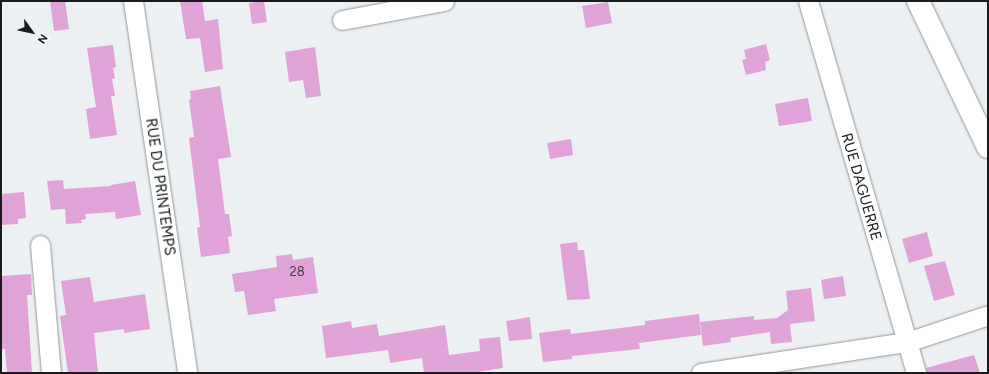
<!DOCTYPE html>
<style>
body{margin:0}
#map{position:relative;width:989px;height:374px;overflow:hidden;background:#edf0f2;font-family:Figtree,sans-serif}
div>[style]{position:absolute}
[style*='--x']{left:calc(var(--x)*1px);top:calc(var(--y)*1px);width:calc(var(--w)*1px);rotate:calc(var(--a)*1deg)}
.building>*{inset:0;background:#dfa3d8}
.roads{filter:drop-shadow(0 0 1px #939697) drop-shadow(0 0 1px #939697)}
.street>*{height:19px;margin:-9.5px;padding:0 9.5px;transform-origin:9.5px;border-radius:9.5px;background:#fff}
.secondary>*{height:22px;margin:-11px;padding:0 11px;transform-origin:11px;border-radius:11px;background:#fff}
span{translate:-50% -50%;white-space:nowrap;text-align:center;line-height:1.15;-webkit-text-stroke:3px #fbfdff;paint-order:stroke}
.number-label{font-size:13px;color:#4b3d4b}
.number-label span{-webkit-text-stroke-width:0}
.street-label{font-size:15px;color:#1a1b1c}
.frame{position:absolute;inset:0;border:2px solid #1a1b1c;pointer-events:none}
.north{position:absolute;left:12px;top:12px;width:40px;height:40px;-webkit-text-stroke:3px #fbfdff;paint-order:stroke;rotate:123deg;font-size:11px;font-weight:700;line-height:16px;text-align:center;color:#1a1b1c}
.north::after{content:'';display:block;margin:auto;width:14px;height:18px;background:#1a1b1c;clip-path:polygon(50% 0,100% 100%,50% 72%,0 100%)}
</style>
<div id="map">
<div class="building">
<i style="clip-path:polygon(50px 1px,65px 1px,69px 29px,54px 31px)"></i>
<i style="clip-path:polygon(180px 1px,202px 1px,205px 21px,218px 19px,223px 69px,205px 72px,200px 38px,186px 39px)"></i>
<i style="clip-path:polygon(264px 1px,267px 22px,252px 24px,249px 3px)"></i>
<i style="clip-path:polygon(608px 2px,612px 23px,586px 28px,582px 6px)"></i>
<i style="clip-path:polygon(766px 44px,770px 60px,765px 62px,766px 70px,746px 75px,742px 60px,746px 59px,744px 50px)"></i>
<i style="clip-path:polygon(113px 45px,116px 67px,113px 68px,115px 78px,112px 79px,115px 96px,111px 96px,117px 135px,90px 139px,86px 109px,96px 107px,87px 48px)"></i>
<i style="clip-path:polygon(315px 47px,321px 96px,306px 98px,303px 80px,289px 82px,285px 52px)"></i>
<i style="clip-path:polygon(220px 86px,231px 157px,218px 159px,225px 214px,229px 214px,232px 236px,228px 237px,230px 253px,201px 257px,197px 228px,200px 227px,189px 138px,194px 137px,189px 100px,191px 99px,190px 91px)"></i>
<i style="clip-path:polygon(808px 98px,812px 121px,779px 126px,775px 104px)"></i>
<i style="clip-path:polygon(571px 139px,573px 155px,550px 159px,547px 143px)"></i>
<i style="clip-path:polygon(63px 180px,64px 189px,111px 186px,111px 185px,135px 181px,141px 215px,116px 219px,115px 212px,85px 214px,86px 219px,81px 220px,82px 223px,66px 224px,65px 209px,51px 210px,47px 181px)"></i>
<i style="clip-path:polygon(24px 192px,26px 218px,18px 219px,18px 224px,1px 225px,1px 194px)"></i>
<i style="clip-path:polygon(927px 232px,933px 256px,909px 263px,902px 239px)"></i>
<i style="clip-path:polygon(577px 242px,578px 250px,584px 250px,590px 299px,567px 300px,560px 244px)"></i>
<i style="clip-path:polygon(292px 254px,293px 260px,313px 257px,318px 293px,274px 299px,276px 311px,248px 315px,244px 291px,235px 292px,232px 274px,277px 267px,276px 256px)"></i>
<i style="clip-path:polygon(945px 261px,955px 295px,934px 301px,924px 266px)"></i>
<i style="clip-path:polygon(31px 274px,32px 295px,27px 295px,32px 373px,7px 373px,5px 349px,1px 349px,1px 276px)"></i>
<i style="clip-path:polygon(843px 276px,846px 296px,824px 299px,821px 280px)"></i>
<i style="clip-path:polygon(90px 277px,94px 302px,145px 294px,150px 329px,124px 333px,124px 329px,94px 333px,98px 373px,68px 373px,60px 316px,66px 315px,61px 281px)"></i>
<i style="clip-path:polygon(811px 288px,815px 321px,790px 324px,792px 342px,771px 344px,770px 332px,730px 338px,731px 342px,703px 346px,700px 322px,754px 316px,754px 320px,777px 318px,788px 310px,786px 291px)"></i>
<i style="clip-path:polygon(699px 314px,701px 335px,639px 343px,640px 349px,572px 356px,572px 359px,543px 362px,539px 333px,570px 329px,571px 334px,645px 325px,645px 321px)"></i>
<i style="clip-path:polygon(530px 317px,532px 339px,509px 341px,506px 321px)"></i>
<i style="clip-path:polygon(351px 321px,352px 328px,377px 324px,379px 336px,445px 325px,449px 355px,480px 351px,479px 339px,500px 337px,503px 368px,471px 373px,424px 373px,422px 358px,390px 363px,388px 350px,326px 358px,322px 326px)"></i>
<i style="clip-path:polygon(974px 355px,980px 373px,927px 373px,926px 368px)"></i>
</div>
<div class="roads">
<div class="street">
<i style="--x:133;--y:1;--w:376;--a:81.7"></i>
<i style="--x:808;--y:1;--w:387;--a:73.8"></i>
<i style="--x:342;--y:20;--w:104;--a:-10.6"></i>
<i style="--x:40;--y:245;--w:128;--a:85.1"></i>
<i style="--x:701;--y:373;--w:208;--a:-8.6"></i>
<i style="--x:907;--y:342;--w:85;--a:-18.4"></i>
</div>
<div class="secondary">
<i style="--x:918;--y:1;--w:162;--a:64.4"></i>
</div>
</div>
<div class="number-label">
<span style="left:297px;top:272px">28</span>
</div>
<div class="street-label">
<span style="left:160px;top:187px;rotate:82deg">RUE DU PRINTEMPS</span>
<span style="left:861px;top:187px;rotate:74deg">RUE DAGUERRE</span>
</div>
<div class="frame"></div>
<div class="north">N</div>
</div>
